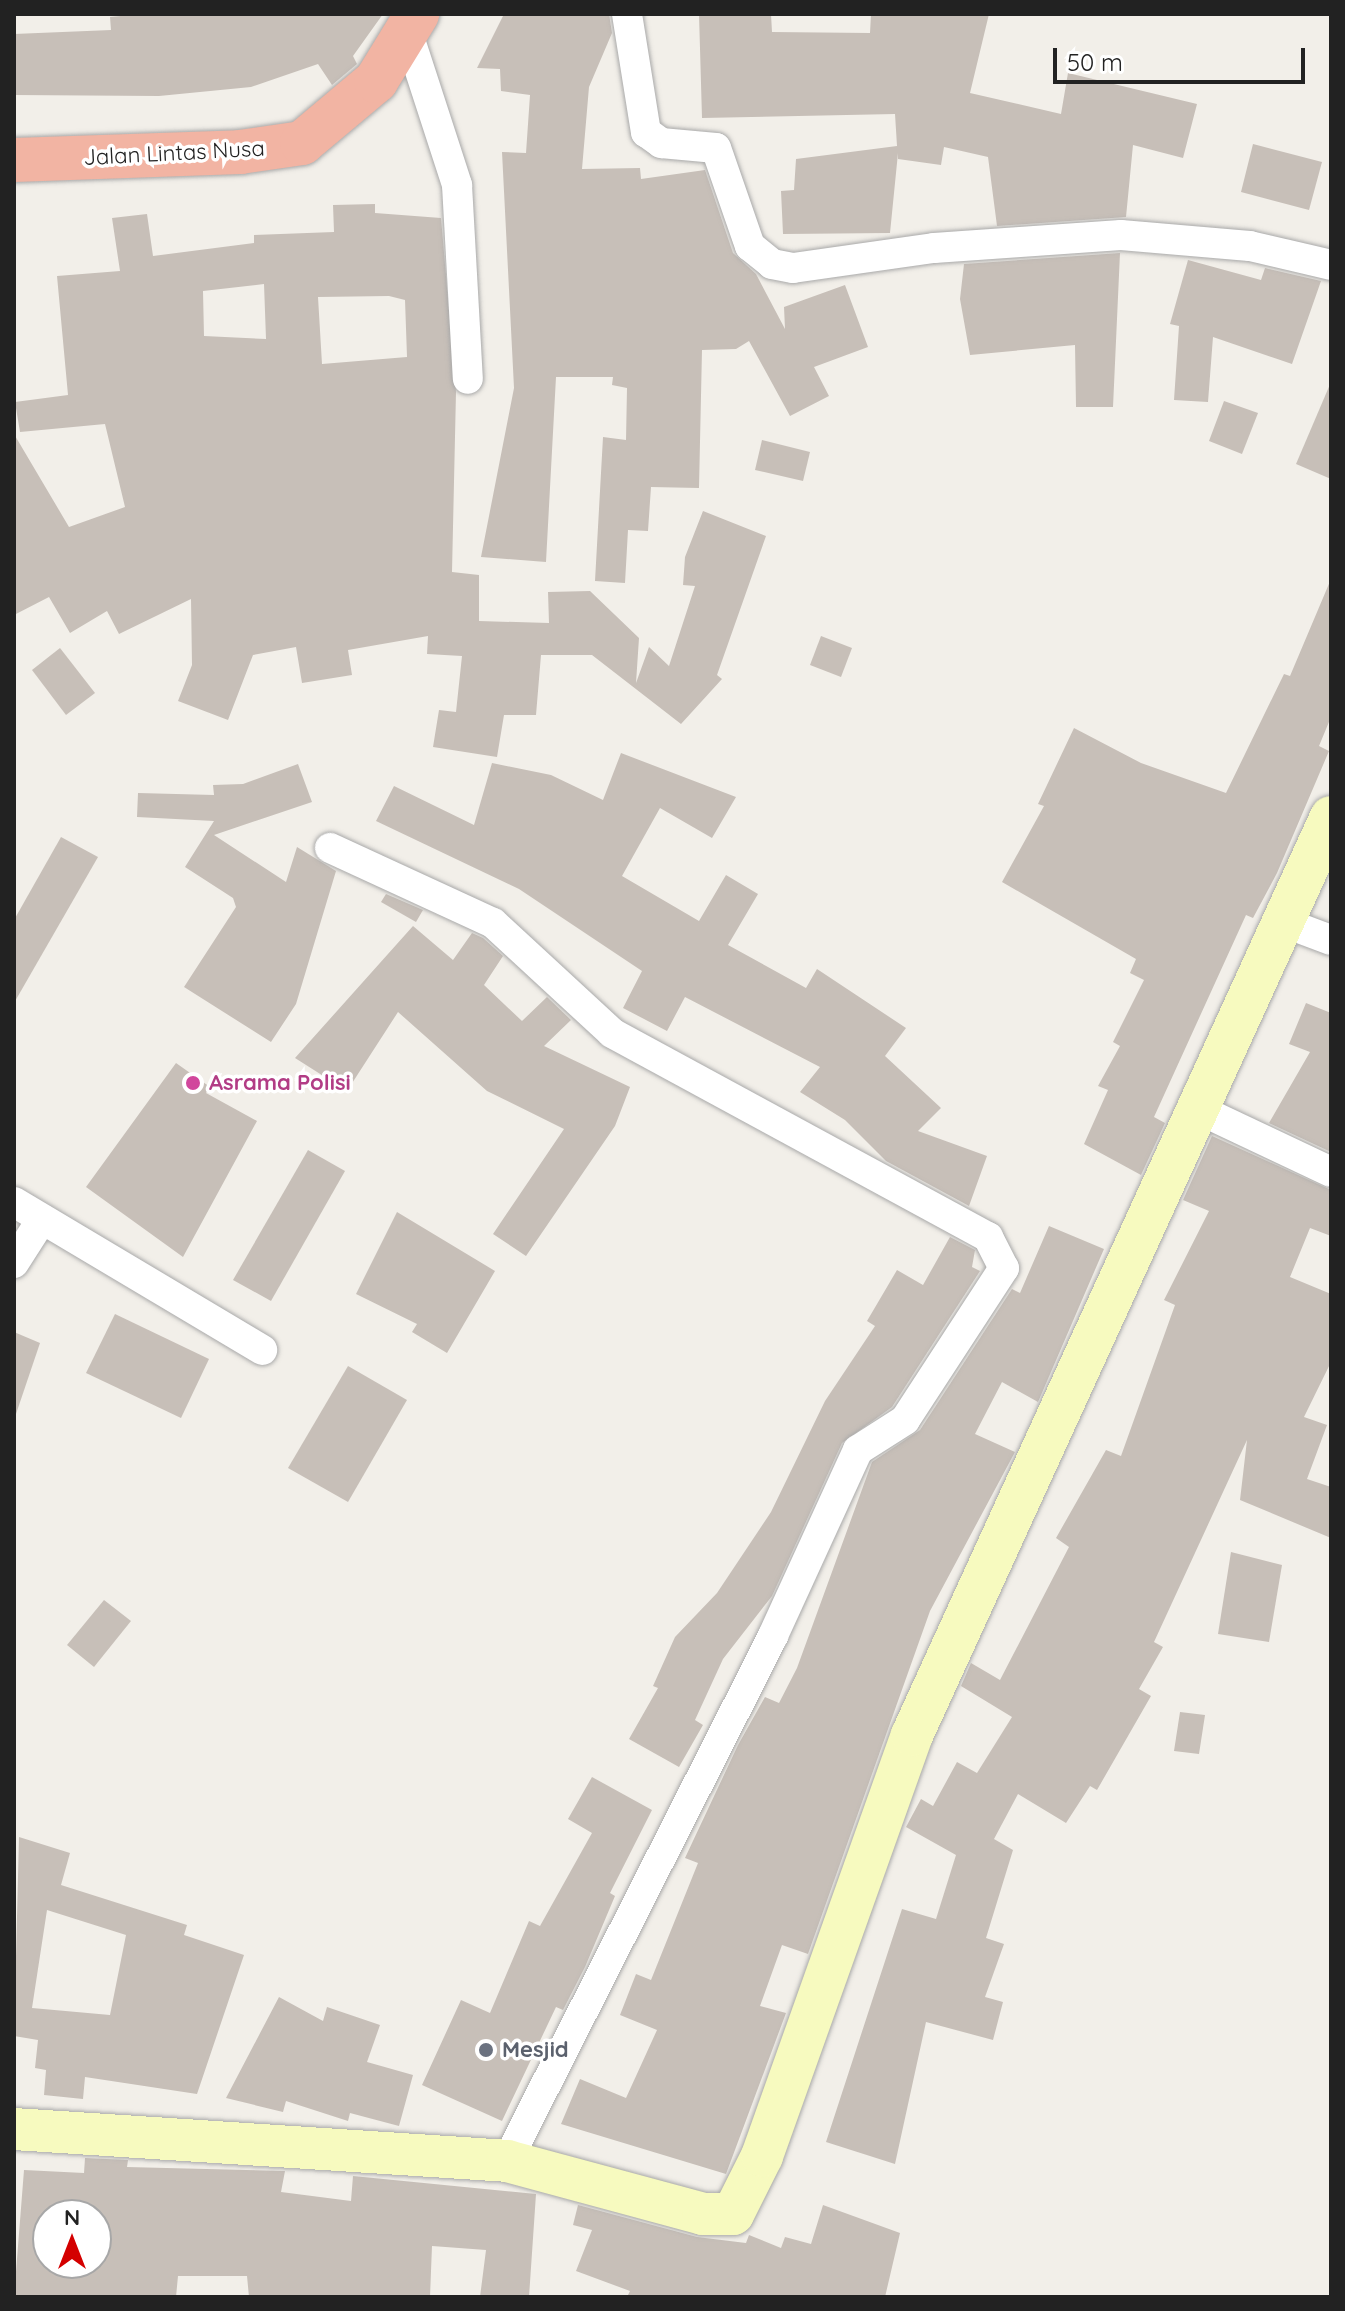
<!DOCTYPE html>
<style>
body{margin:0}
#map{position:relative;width:1345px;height:2311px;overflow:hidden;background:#f2efe9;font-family:Quicksand,sans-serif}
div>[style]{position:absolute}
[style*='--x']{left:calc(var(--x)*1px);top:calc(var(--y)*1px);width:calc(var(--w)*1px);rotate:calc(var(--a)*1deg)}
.building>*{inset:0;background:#c7bfb8}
.roads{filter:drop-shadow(0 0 2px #a9a9a9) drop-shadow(0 0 2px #a9a9a9)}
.minor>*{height:30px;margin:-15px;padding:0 15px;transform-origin:15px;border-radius:15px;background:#fff}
.secondary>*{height:42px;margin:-21px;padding:0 21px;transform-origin:21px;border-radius:21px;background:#f7fabf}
.trunk>*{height:44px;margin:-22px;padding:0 22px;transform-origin:22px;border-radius:22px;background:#f2b4a3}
.dots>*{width:22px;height:22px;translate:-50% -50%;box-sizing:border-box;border:4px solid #fff;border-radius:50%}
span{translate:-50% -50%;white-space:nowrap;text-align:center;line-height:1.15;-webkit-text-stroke:7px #fff;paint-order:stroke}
.street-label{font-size:22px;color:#222}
.hotel-label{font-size:22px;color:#b23c85;font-weight:700}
.left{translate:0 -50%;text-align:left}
.worship-label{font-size:22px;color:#5b616d;font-weight:700}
.frame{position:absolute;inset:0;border:16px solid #222;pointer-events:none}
.north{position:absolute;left:32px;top:2199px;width:80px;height:80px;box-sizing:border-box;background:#fff;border:2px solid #a7a7a7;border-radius:50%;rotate:0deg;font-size:22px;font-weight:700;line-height:32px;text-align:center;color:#222}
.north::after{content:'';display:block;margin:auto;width:28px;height:36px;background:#d40000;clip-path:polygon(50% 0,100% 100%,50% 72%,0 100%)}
.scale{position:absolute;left:1053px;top:48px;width:252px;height:36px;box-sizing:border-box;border:4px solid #222;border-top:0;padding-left:10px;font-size:24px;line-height:28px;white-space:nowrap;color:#222;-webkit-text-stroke:6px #fff;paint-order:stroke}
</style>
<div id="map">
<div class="building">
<i style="clip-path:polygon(142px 14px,383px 14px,353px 56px,357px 64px,332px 85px,318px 64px,251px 87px,159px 96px,14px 95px,14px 34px,111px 30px,110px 17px)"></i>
<i style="clip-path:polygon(504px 14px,609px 14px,612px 33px,589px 87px,582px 169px,640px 168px,641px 179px,705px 170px,733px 253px,756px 274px,785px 329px,784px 307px,845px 285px,868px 347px,814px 367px,829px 396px,790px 416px,749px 341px,736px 349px,702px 350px,699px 488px,651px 487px,648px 531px,628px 530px,625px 583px,595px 581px,603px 437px,626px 440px,627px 388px,612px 385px,613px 377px,556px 377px,546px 562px,481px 557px,514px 388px,502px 152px,526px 153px,530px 95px,501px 91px,500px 69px,477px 68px)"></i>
<i style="clip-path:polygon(699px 14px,771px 14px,772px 32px,870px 33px,871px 14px,989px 14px,970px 93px,1061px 114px,1068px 73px,1197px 104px,1183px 158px,1133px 145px,1126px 217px,997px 226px,988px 157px,944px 147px,941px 165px,898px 159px,898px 153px,890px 233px,783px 234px,781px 191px,794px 190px,796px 159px,897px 146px,895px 114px,702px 118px)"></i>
<i style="clip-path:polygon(1253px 144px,1322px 162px,1309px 210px,1241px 192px)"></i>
<i style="clip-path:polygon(evenodd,375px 204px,375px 213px,441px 218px,456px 392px,452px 572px,479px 575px,479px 621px,549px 623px,548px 592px,590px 591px,639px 638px,636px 683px,649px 647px,669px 666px,695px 586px,683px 585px,685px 557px,703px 511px,766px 536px,717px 675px,722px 679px,681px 724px,592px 655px,541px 655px,536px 715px,504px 715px,497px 757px,433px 747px,439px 710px,456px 712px,462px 656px,427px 654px,428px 636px,348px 650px,352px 675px,302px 683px,296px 647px,253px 655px,228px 720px,178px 701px,192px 665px,191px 599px,119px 634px,107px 611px,70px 633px,49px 597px,14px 615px,14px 434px,69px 527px,125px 507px,105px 424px,20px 432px,15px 402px,68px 395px,57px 276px,120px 271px,112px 218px,147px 214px,153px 256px,254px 243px,254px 235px,334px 232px,333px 205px,375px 204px,264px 284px,266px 339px,204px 336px,203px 291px,264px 284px,375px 204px,389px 296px,405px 300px,407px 357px,322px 364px,318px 297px,389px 296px)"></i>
<i style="clip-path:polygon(1120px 253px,1113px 407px,1076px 407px,1075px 345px,970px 355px,960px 299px,964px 264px)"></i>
<i style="clip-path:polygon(1188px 260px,1261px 280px,1265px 268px,1321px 281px,1292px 364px,1213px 337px,1208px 402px,1174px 400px,1179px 326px,1170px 324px)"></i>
<i style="clip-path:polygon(1331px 382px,1331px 479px,1296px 464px)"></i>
<i style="clip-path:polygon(1224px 401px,1258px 413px,1242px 454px,1209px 441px)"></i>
<i style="clip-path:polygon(762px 440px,810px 452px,803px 481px,755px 470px)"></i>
<i style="clip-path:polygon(1331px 579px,1331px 717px,1319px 746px,1329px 751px,1277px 873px,1253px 918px,1246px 915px,1154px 1117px,1165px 1123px,1141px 1175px,1084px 1144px,1108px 1090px,1098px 1086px,1120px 1046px,1113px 1042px,1144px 980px,1130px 973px,1136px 959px,1002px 882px,1044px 806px,1038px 804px,1074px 728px,1141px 763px,1226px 793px,1284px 674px,1290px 676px)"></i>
<i style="clip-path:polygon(821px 636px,852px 648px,841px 677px,810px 665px)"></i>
<i style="clip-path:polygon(60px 648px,95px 693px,66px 715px,32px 670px)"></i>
<i style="clip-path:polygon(621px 753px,736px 797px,712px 838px,660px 808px,622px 876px,699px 921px,726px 875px,758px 894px,728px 945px,806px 988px,817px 969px,906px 1028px,885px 1056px,941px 1108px,918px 1131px,987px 1156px,969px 1206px,886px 1161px,845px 1120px,800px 1092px,820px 1067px,685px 997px,667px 1031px,623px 1008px,642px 971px,519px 889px,376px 821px,394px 786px,474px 825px,492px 763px,551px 775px,603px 800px)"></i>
<i style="clip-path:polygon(298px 764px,312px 802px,214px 835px,286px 882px,297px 847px,336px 871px,296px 1004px,271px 1042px,184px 987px,236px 907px,233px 898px,185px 867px,214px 821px,137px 817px,138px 793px,214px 795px,213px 785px,243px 784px)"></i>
<i style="clip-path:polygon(61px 837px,98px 857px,14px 1003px,14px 920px)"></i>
<i style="clip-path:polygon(386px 894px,423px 910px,416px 922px,381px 902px)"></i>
<i style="clip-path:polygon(413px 926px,453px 960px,472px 933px,483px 938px,503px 956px,484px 985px,522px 1021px,547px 997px,571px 1020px,544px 1046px,630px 1087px,615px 1126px,526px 1256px,493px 1234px,564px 1129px,487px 1091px,398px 1012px,347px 1091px,295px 1058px)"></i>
<i style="clip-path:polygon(1306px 1003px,1331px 1013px,1331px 1152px,1269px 1123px,1310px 1052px,1289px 1044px)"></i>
<i style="clip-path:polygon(176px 1063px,210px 1087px,206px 1093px,257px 1121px,183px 1257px,86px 1187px)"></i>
<i style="clip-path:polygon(1212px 1136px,1331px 1190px,1331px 1236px,1310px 1228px,1290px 1277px,1331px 1294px,1331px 1362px,1304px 1417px,1327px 1425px,1307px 1479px,1331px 1487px,1331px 1538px,1240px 1500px,1247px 1440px,1154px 1642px,1163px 1647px,1139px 1689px,1151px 1696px,1097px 1790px,1090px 1786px,1066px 1823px,1018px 1794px,994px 1839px,1013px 1850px,986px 1938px,1004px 1944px,985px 1997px,1003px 2002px,993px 2040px,926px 2022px,895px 2164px,826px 2142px,902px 1909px,936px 1919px,956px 1855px,906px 1827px,921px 1799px,933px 1806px,957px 1762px,977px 1773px,1012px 1717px,961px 1686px,971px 1663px,1000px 1680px,1069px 1547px,1056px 1538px,1106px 1450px,1121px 1456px,1175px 1305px,1164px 1300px,1209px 1211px,1183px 1200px)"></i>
<i style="clip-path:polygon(308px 1150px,345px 1171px,271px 1301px,233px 1280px)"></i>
<i style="clip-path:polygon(397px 1212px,495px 1271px,447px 1353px,412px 1332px,417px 1324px,356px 1294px)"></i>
<i style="clip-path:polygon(1049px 1226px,1104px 1249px,1038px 1402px,1002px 1382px,975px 1434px,1015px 1452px,930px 1611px,808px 1954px,782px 1945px,760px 2006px,786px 2013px,726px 2174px,561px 2124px,580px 2079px,626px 2098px,657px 2030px,620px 2015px,636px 1974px,651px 1980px,698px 1863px,685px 1858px,738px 1745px,765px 1697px,779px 1703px,797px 1668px,872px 1462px,920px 1430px,1012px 1289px,1020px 1293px)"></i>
<i style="clip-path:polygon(950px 1237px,975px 1250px,972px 1267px,980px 1271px,892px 1407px,842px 1443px,772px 1596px,723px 1659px,695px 1720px,703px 1725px,679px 1767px,629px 1739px,658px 1688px,653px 1686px,675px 1637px,717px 1593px,771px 1512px,825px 1401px,875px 1326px,867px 1321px,897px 1270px,923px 1285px)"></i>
<i style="clip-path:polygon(115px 1314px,209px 1359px,181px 1418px,86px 1373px)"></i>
<i style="clip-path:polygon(14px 1332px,40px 1343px,16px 1414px,14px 1414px)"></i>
<i style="clip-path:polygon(348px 1366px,407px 1400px,348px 1502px,288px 1468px)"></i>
<i style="clip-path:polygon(1231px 1552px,1282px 1565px,1269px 1642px,1218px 1634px)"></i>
<i style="clip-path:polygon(104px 1600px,131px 1621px,94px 1667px,67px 1645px)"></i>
<i style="clip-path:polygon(1180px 1712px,1205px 1715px,1199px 1754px,1174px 1751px)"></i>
<i style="clip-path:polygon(592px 1777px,652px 1810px,610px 1893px,615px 1896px,585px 1967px,563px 2010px,556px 2007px,502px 2121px,422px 2085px,461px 2000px,490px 2013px,529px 1921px,540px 1926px,592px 1833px,568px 1819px)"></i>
<i style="clip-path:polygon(evenodd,19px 1837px,70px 1853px,61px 1885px,187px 1925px,184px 1935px,244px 1955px,197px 2094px,85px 2077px,83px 2099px,44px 2095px,46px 2070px,35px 2068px,38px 2040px,14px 2036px,19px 1837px,47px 1910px,126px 1935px,110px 2015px,32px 2008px,47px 1910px)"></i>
<i style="clip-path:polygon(279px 1997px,323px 2021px,327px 2007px,380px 2025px,367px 2062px,413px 2075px,399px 2126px,350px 2113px,348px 2121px,286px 2101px,283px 2112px,226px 2098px)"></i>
<i style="clip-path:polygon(evenodd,85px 2158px,128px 2160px,127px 2167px,285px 2171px,281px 2192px,351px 2201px,353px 2176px,536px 2194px,529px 2297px,480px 2297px,486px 2250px,432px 2246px,430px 2297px,249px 2297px,247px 2276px,178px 2276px,176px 2297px,14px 2297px,24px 2170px,84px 2173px,85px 2158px,48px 2215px,96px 2215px,96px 2263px,48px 2263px,48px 2215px)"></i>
<i style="clip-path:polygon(578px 2205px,697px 2237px,746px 2243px,749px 2235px,781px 2248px,785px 2237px,811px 2244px,823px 2205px,900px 2233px,885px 2297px,627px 2297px,630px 2291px,576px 2271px,592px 2230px,573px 2225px)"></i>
</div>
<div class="roads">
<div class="minor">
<i style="--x:627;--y:14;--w:120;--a:80.9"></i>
<i style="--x:646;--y:132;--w:19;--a:36"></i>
<i style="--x:661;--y:143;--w:55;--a:5.2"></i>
<i style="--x:716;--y:148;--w:104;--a:70.9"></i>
<i style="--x:750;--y:246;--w:28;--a:39"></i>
<i style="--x:772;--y:264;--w:21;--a:11"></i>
<i style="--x:793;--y:268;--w:142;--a:-8.1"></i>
<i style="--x:934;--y:248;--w:187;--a:-4"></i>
<i style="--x:1121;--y:235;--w:129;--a:4.9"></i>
<i style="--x:1250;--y:246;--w:83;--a:13.2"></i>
<i style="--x:409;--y:37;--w:156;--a:72"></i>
<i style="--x:457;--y:185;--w:194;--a:86.8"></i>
<i style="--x:330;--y:848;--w:179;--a:24.7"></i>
<i style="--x:493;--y:923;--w:162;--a:42.7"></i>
<i style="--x:612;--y:1033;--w:428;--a:28.5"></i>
<i style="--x:988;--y:1237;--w:35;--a:63"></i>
<i style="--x:1004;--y:1268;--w:181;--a:123.1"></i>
<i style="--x:905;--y:1420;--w:56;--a:147.4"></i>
<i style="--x:858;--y:1450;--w:205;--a:114.6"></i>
<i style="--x:773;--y:1636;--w:589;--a:116.87"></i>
<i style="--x:1283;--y:922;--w:51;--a:20.6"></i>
<i style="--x:1200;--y:1110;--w:145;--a:25.3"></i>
<i style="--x:14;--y:1202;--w:289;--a:30.8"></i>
<i style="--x:14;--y:1263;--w:52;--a:-57.5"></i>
</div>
<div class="secondary">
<i style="--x:14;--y:2129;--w:494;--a:3.7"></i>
<i style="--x:507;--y:2161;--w:203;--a:15.1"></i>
<i style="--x:703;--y:2214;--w:30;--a:0"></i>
<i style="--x:733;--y:2214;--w:65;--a:-63.4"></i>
<i style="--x:762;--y:2156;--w:447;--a:-70.4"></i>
<i style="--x:912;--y:1735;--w:1009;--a:-65.47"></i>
</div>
<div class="trunk">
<i style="--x:14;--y:160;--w:226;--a:-2"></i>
<i style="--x:240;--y:152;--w:63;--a:-8.3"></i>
<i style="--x:302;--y:143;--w:97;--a:-40"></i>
<i style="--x:376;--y:81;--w:79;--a:-58.5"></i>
</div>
</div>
<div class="dots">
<i style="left:193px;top:1083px;background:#d1479c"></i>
<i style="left:486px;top:2050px;background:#6b7280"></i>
</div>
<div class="street-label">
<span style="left:174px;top:153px;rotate:-3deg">Jalan Lintas Nusa</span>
</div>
<div class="hotel-label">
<span class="left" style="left:209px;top:1083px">Asrama Polisi</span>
</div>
<div class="worship-label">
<span class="left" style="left:502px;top:2050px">Mesjid</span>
</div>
<div class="frame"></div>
<div class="north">N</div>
<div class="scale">50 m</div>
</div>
